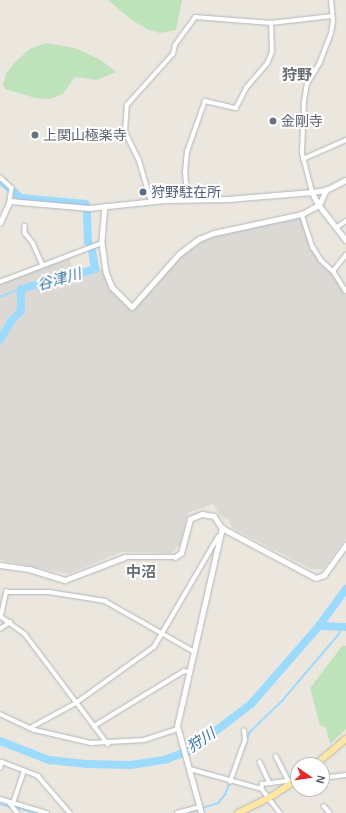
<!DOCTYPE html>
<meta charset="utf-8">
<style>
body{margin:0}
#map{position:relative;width:346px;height:813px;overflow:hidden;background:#ebe7df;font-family:Helvetica,"Noto Sans JP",sans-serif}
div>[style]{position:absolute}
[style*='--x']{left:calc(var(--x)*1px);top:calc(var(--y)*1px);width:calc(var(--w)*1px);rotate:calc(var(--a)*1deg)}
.industrial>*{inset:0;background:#dcd9d4}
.green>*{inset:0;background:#bee3bb}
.stream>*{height:1.5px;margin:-0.75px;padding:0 0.75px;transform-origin:0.75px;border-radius:0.75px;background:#9cdbfe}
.river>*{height:8px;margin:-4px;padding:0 4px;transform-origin:4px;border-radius:4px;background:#9cdbfe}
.roads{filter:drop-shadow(0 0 1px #b2b6ba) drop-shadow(0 0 1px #b2b6ba)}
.minor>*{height:3.5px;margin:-1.75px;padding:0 1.75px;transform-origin:1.75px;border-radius:1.75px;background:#fff}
.tertiary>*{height:4.5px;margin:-2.25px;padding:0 2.25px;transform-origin:2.25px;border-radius:2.25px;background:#fff}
.primary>*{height:5.5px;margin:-2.75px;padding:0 2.75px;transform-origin:2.75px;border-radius:2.75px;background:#fee7a1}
.dots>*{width:11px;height:11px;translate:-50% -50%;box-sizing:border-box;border:2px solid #fff;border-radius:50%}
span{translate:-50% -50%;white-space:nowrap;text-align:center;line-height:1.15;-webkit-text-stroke:4px #fff;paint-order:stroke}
.worship-label{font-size:14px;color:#5b616d}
.left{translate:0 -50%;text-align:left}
.service-label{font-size:14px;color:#4e5e75}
.neighbourhood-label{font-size:15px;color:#696e72;font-weight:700}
.water-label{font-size:15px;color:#3976a6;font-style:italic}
.north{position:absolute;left:290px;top:757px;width:40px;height:40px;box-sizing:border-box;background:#fff;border:1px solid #bcbebf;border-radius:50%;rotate:103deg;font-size:11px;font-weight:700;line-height:16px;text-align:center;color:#585c60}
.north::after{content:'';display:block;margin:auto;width:14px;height:18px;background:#e62a2a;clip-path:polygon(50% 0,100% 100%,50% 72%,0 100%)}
</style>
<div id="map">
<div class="industrial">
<i style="clip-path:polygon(300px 217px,321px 264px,331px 272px,346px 295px,346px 538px,323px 569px,311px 569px,232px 528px,229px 520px,219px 514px,213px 504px,188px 513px,180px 545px,171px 553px,121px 552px,69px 574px,0 560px,0 284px,69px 258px,75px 275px,103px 269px,110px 289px,130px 308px,147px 295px,183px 253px,200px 241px,215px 235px)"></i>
</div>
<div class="green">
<i style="clip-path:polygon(108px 0,182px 0,176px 30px,160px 33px,149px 30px,133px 21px)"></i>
<i style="clip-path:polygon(46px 43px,75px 48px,101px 60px,116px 72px,97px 80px,75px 77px,63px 94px,50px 99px,35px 98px,5px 89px,3px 85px,6px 74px,14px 63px,30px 49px)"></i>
<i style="clip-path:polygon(342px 646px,346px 646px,346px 729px,330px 744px,326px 728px,320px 725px,310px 688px)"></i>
</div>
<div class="stream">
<i style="--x:0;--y:297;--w:22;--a:-21"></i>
<i style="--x:0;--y:804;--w:11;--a:15"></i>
<i style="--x:15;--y:807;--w:24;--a:15"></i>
<i style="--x:186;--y:813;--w:34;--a:-17"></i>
<i style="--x:218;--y:803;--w:11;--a:-49"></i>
<i style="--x:225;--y:795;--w:68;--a:-68.4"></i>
<i style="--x:250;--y:732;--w:45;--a:-44.1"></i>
<i style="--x:282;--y:701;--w:88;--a:-49.6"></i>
<i style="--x:339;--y:634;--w:8;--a:-67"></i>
</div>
<div class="river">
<i style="--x:0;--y:180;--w:28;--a:41"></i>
<i style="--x:21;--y:198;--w:65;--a:5.3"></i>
<i style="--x:0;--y:340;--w:23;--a:-59"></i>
<i style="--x:12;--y:320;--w:13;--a:-45"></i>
<i style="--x:21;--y:311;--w:22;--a:-90"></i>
<i style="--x:21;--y:289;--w:77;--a:-15.1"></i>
<i style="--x:95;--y:269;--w:19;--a:-99"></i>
<i style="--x:92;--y:250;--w:9;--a:-117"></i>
<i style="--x:88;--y:242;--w:31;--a:-92"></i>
<i style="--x:319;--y:626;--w:27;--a:2"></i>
<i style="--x:0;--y:741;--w:53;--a:21.2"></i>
<i style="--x:49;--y:760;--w:37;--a:6"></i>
<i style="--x:86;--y:764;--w:45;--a:1.3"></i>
<i style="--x:131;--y:765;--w:36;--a:-9"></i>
<i style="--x:167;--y:759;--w:26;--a:-21"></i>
<i style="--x:191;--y:750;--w:76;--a:-37.5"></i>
<i style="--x:251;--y:704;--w:103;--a:-48.9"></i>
<i style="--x:319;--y:626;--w:46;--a:-53.9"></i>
</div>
<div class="roads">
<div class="minor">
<i style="--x:303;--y:159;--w:47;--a:-23.8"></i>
<i style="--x:0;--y:177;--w:16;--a:43"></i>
<i style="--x:12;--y:188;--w:13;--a:99"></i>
<i style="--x:312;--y:192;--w:40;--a:-104.4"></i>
<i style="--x:302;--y:153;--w:51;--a:-87.8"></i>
<i style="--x:304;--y:102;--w:18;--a:-81"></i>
<i style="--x:307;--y:84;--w:26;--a:-59"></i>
<i style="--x:320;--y:62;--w:31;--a:-69"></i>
<i style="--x:331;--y:33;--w:11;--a:-80"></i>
<i style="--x:333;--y:22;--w:22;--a:-95"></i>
<i style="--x:187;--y:199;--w:26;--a:-94"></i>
<i style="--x:185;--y:173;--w:21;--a:-85"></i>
<i style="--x:187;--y:152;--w:54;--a:-70.6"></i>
<i style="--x:205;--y:101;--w:32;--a:13"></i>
<i style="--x:236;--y:108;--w:22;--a:-63"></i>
<i style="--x:246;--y:88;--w:32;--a:-49"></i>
<i style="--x:267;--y:64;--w:13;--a:-67"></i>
<i style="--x:272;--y:52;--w:29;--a:-92"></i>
<i style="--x:151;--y:202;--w:43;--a:-106.3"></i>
<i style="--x:139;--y:161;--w:32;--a:-116"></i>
<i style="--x:125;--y:132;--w:27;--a:-86"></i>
<i style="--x:127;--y:105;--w:69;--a:-48"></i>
<i style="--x:173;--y:54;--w:9;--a:-77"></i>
<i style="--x:175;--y:45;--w:34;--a:-54"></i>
<i style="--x:195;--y:17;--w:76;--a:4.5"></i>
<i style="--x:271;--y:23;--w:61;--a:-6.5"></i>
<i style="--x:302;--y:214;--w:35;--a:72"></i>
<i style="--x:313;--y:247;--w:15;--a:58"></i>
<i style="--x:321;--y:260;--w:18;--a:43"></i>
<i style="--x:334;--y:272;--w:22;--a:58"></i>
<i style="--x:25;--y:226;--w:7;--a:90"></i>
<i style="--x:25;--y:233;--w:13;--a:51"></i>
<i style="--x:33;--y:243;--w:24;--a:66"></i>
<i style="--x:336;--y:228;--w:12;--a:-35"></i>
<i style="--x:333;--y:271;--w:21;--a:-51"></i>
<i style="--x:0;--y:282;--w:109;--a:-20.9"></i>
<i style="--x:0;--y:616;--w:31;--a:36"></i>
<i style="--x:25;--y:634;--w:138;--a:53"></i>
<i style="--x:1;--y:616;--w:25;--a:-78"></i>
<i style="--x:6;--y:592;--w:43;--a:0"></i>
<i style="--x:49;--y:592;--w:57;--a:9.1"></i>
<i style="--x:105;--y:601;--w:101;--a:29.6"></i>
<i style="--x:0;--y:629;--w:12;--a:-35"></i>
<i style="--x:0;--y:714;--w:38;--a:25"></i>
<i style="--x:35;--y:730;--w:57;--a:13.1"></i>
<i style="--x:91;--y:743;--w:53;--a:-3.2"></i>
<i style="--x:144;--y:740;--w:35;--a:-18"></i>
<i style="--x:94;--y:726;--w:105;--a:-31.4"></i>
<i style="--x:184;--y:671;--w:5;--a:11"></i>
<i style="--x:30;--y:728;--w:52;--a:-28.5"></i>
<i style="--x:76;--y:703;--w:96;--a:-35.7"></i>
<i style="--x:154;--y:647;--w:127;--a:-59.8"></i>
<i style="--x:276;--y:756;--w:28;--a:63"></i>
<i style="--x:260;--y:762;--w:23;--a:65"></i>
<i style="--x:0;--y:768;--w:6;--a:-72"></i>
<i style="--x:2;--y:762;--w:39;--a:21"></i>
<i style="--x:38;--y:776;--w:49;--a:49.1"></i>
<i style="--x:190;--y:769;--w:75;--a:15.5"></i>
<i style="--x:262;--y:789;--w:30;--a:53"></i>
<i style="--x:322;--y:778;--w:24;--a:-7"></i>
<i style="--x:230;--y:782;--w:45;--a:-70.3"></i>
<i style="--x:245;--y:740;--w:9;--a:-96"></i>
<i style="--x:261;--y:789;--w:5;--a:-79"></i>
<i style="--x:262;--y:784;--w:33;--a:-7"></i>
<i style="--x:0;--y:799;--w:49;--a:16.6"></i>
<i style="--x:9;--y:802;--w:14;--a:51"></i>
<i style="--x:13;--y:803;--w:34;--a:-71"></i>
<i style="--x:324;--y:806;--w:9;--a:49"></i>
<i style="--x:177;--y:813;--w:23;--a:-15"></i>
</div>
<div class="tertiary">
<i style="--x:312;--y:192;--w:15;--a:62"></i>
<i style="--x:319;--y:205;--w:44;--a:52.4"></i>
<i style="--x:105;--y:206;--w:37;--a:95"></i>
<i style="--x:102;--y:243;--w:29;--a:82"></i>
<i style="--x:106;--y:272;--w:16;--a:68"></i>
<i style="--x:112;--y:287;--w:28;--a:45"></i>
<i style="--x:132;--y:307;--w:71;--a:-48.4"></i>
<i style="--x:179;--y:254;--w:25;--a:-37"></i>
<i style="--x:199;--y:239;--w:16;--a:-22"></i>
<i style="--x:214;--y:233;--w:90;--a:-12.2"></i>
<i style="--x:302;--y:214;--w:19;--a:-28"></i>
<i style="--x:319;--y:205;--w:17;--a:-65"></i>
<i style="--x:0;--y:223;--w:24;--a:-66"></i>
<i style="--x:10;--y:201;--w:79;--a:5.1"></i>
<i style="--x:89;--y:208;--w:76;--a:-6"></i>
<i style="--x:165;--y:200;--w:63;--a:-0.9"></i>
<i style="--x:228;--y:199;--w:84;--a:-4.8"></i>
<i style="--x:312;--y:192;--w:14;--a:-8"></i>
<i style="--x:326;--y:190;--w:22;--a:-27"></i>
<i style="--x:0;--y:565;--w:29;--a:8"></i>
<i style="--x:29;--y:569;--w:38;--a:17"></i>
<i style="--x:65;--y:580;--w:64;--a:-21"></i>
<i style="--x:125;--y:557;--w:50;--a:0"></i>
<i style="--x:175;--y:557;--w:7;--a:-34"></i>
<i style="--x:181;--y:553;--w:35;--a:-75"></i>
<i style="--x:190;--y:519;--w:13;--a:-23"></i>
<i style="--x:202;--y:514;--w:12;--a:9"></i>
<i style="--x:214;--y:516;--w:14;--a:56"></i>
<i style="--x:222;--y:528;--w:106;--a:28"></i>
<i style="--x:316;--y:578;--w:9;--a:-21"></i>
<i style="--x:324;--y:575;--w:37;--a:-54"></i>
<i style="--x:201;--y:813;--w:90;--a:-105.4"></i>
<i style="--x:177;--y:726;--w:203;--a:-77.2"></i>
</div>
<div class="primary">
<i style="--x:315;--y:765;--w:40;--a:-40"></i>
<i style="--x:238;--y:813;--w:34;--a:-26"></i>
<i style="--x:269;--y:798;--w:35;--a:-33"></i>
</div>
</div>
<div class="dots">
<i style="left:273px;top:121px;background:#6b7280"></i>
<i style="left:35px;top:135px;background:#6b7280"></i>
<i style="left:143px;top:192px;background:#5c6f8a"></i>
</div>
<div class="worship-label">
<span class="left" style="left:281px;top:121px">金剛寺</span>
<span class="left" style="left:43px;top:135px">上関山極楽寺</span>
</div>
<div class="service-label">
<span class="left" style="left:151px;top:192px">狩野駐在所</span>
</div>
<div class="neighbourhood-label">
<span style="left:297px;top:75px">狩野</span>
<span style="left:141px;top:572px">中沼</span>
</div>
<div class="water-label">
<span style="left:59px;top:279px;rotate:-16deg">谷津川</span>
<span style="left:201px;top:740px;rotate:-34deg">狩川</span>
</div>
<div class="north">N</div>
</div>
